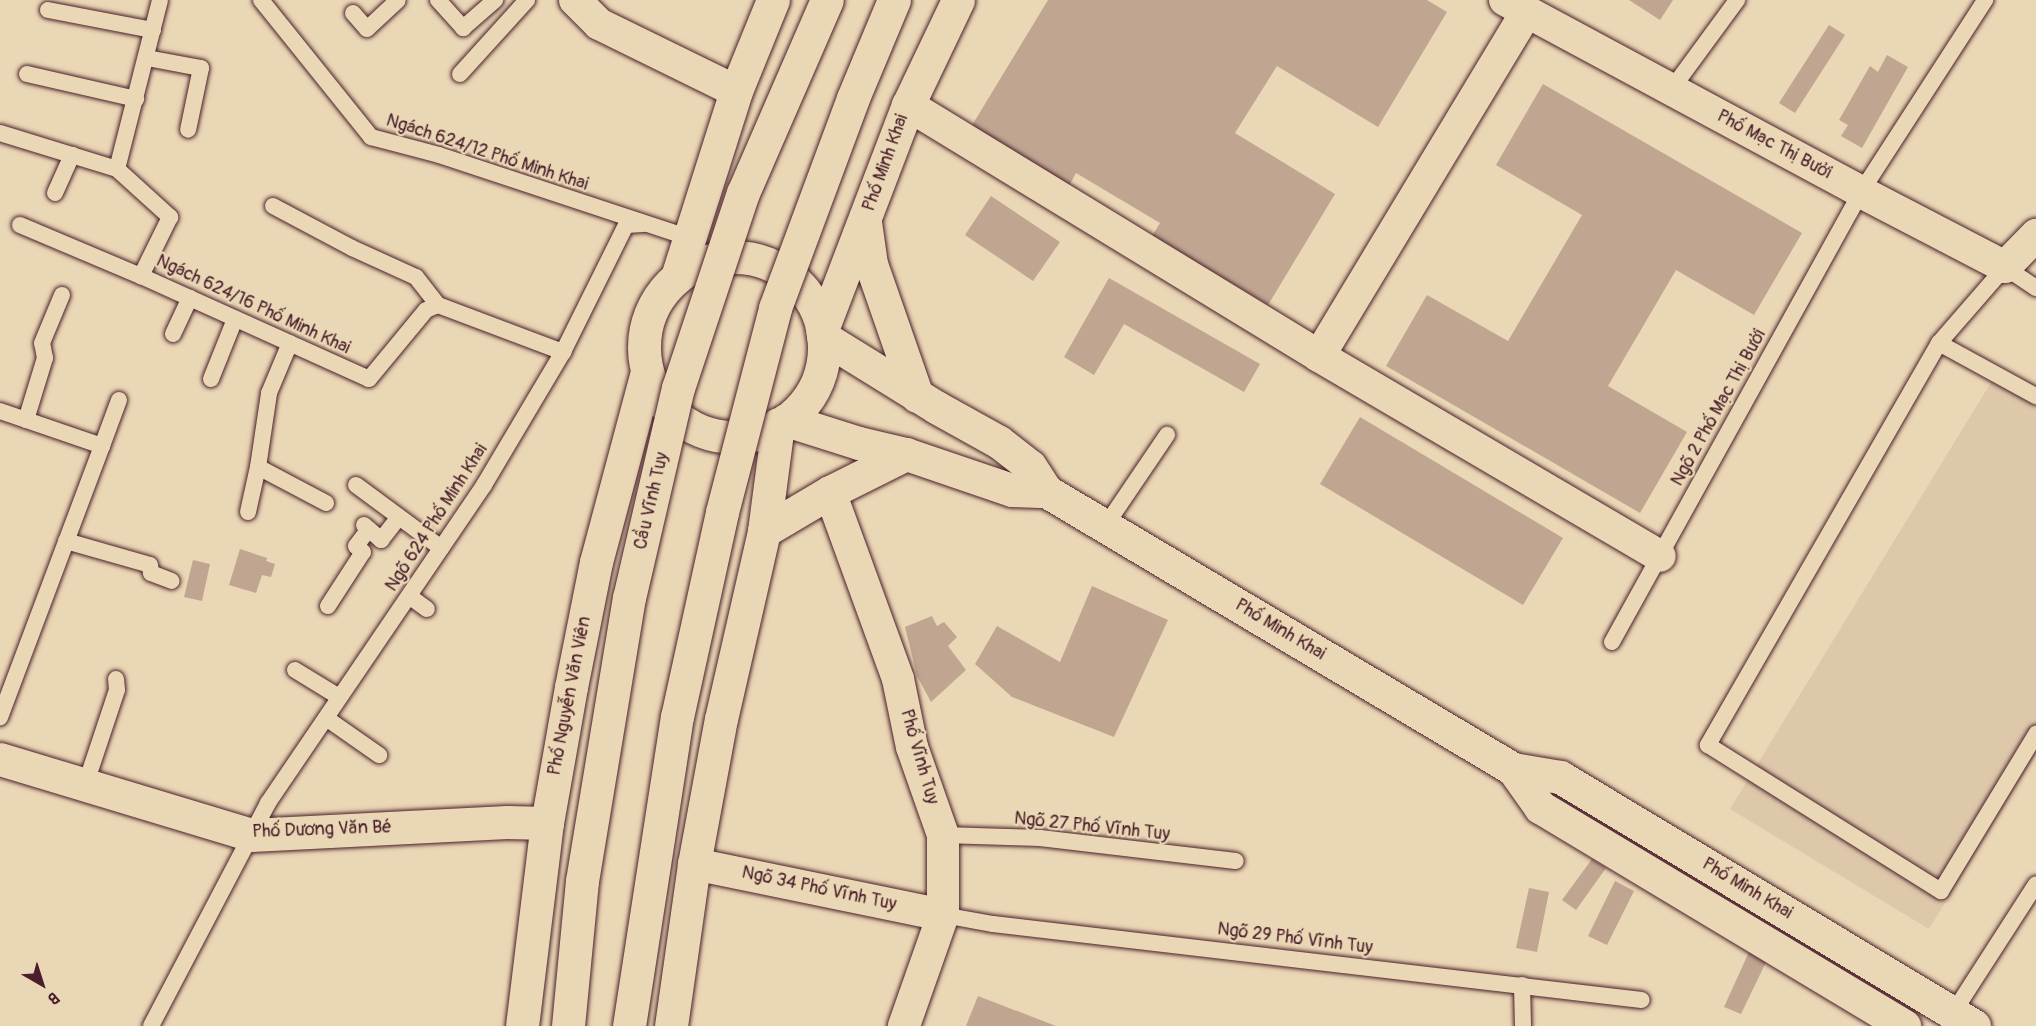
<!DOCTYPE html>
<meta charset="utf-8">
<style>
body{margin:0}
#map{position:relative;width:2036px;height:1026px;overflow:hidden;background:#ead7b5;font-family:Pangolin,sans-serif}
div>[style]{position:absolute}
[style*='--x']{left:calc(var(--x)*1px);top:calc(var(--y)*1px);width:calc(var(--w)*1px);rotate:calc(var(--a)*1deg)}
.built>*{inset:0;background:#ddc8aa}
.building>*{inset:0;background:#c0a691}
.roads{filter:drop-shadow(0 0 2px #4a1f2b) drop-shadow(0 0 2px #4a1f2b)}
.service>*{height:16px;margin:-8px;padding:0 8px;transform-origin:8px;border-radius:8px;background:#ead7b5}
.minor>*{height:32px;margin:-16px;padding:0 16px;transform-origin:16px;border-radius:16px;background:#ead7b5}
.tertiary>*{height:33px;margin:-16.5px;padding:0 16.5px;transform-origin:16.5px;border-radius:16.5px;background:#ead7b5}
.secondary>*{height:33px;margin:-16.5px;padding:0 16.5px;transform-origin:16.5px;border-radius:16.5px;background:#ead7b5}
.primary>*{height:33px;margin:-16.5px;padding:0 16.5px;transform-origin:16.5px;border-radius:16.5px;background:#ead7b5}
.primary>.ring{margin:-16.5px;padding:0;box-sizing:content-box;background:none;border:33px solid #ead7b5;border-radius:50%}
.bridges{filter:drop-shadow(0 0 2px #4a1f2b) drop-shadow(0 0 2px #4a1f2b)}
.trunk-bridge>*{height:33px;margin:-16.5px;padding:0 16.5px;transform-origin:16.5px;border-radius:16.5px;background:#ead7b5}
span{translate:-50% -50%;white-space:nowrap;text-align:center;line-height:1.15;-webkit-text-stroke:4.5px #ead7b5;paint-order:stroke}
.street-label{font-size:18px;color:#4a1f2b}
.north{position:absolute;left:12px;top:954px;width:60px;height:60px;-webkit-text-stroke:4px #ead7b5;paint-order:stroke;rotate:141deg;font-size:16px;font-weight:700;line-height:24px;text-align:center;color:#4a1f2b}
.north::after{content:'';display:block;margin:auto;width:21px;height:27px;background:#4a1f2b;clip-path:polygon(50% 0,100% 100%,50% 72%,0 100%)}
</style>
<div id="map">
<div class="built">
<i style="clip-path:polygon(1998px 371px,2036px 394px,2036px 754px,1929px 929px,1730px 809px)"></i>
</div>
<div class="building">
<i style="clip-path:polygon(1048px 0,1427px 0,1447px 12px,1378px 127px,1277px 66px,1235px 133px,1335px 194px,1268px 305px,1152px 236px,1160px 223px,1076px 173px,1069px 186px,971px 127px)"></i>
<i style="clip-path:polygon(1629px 0,1673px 0,1660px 20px)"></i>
<i style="clip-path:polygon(1829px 25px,1845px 35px,1795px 113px,1779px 103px)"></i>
<i style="clip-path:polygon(1887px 55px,1908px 67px,1862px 148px,1841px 136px,1848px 125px,1839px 120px,1870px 66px,1878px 72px)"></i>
<i style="clip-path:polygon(1543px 84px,1802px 233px,1754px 315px,1676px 270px,1608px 386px,1687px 432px,1640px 513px,1386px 366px,1427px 295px,1508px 341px,1582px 215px,1496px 165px)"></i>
<i style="clip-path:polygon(991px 196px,1060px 242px,1033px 281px,965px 235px)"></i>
<i style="clip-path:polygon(1109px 278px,1260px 364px,1244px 392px,1124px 324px,1094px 375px,1064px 357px)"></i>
<i style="clip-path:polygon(1360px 417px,1563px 538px,1523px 605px,1320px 484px)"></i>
<i style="clip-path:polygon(240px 549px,267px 558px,266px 561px,275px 564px,271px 577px,262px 575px,256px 593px,229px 585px)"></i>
<i style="clip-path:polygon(193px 560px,210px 564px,202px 601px,184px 597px)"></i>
<i style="clip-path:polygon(1092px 586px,1168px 620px,1114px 737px,1012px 697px,975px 664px,997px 626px,1060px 662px)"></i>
<i style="clip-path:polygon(932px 616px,937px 626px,944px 622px,957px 637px,948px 646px,966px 670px,931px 702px,917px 676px,905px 627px)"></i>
<i style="clip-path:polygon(1592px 859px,1606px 868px,1576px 910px,1562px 900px)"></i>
<i style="clip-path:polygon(1615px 881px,1634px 891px,1607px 945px,1588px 936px)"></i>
<i style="clip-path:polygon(1529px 888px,1549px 892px,1537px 952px,1516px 948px)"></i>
<i style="clip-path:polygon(1749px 952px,1767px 960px,1741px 1014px,1724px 1007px)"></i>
<i style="clip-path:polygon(978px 996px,1056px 1026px,966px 1026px)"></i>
</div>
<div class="roads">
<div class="service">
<i style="--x:261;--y:0;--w:176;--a:51.2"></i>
<i style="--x:371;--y:137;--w:70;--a:14.8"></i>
<i style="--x:439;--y:155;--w:264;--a:18.3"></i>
<i style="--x:438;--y:0;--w:38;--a:48"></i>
<i style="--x:463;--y:28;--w:43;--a:-41.2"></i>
<i style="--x:48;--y:10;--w:107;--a:10.8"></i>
<i style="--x:353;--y:13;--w:21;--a:49"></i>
<i style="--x:367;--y:29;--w:42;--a:-43.1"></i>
<i style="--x:147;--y:58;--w:55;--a:10.5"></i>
<i style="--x:201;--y:68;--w:63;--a:101.8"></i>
<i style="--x:27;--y:74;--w:112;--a:12.9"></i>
<i style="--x:460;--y:74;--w:100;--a:-47.8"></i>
<i style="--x:1671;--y:90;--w:112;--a:-53.7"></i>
<i style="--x:0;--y:133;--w:122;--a:17.1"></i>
<i style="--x:117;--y:169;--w:72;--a:42.2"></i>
<i style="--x:170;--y:217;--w:66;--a:116.2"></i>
<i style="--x:141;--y:276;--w:250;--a:24.3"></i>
<i style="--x:369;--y:379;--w:89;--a:-50.4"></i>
<i style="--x:426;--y:310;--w:13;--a:-23"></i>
<i style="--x:438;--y:305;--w:134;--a:20.6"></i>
<i style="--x:117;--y:169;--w:174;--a:-75.7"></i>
<i style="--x:55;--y:193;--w:42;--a:-65.9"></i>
<i style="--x:273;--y:206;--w:89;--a:28"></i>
<i style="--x:352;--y:248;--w:70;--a:24.4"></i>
<i style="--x:416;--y:277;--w:36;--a:52"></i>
<i style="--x:20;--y:225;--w:131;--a:22.9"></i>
<i style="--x:2036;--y:288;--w:37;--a:-146"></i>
<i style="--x:2005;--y:267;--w:101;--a:131"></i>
<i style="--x:1939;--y:343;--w:464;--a:119.9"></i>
<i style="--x:1708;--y:745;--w:275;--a:32.1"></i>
<i style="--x:1941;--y:891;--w:184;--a:-58.8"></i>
<i style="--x:173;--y:334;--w:40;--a:-65"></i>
<i style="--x:1939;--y:343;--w:111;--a:28.7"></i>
<i style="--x:211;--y:379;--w:65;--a:-68.2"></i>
<i style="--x:0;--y:411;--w:108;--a:18.9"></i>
<i style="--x:102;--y:446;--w:290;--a:110.6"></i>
<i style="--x:26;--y:420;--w:65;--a:-73"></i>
<i style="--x:45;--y:358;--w:15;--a:-101"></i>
<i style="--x:42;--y:343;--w:52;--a:-67.4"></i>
<i style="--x:102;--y:446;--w:49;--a:-69.7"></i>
<i style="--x:258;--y:467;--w:77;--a:27.9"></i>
<i style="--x:356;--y:485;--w:106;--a:36.5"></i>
<i style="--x:248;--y:512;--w:46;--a:-77.5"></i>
<i style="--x:258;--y:467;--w:75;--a:-81.5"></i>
<i style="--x:269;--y:393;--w:54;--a:-67.2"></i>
<i style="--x:364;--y:525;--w:23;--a:41"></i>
<i style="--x:381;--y:540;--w:29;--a:-52"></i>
<i style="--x:1106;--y:525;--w:109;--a:-55.9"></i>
<i style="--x:66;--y:541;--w:87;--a:15.9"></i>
<i style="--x:150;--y:565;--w:8;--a:83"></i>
<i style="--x:151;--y:573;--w:22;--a:21"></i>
<i style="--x:409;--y:596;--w:22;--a:36"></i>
<i style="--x:328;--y:606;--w:64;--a:-57.1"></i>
<i style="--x:363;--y:552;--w:9;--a:-139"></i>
<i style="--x:356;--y:546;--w:21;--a:-53"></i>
<i style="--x:1612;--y:642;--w:514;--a:-61.04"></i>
<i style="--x:1861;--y:192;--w:229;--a:-57.1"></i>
<i style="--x:295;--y:670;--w:52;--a:31.5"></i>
<i style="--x:326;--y:718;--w:65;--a:34.9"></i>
<i style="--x:85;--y:786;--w:101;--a:-71.6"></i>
<i style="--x:117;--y:690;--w:11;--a:-95"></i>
<i style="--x:943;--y:835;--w:97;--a:1.8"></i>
<i style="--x:1040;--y:838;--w:197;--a:6.7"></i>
<i style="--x:943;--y:915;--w:51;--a:10.2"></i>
<i style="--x:993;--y:924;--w:653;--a:6.68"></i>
<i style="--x:1522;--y:985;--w:41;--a:88.6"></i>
<i style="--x:1953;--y:1013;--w:153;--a:-57.2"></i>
<i style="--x:151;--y:1026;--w:252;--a:-62.3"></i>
<i style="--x:268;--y:803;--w:384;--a:-55.8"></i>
<i style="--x:484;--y:485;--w:155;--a:-59.3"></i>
<i style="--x:563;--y:352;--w:142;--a:-63.6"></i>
<i style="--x:626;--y:225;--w:17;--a:-3"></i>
</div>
<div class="minor">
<i style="--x:575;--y:0;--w:34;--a:45"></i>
<i style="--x:599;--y:24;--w:153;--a:26.1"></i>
<i style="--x:1505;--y:0;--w:404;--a:28.3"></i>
<i style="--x:1861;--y:192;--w:162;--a:27.5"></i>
<i style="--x:2005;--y:267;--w:45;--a:-45.9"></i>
<i style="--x:908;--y:105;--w:482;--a:31.4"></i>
<i style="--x:1319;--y:356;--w:395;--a:30.4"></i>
<i style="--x:1319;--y:356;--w:401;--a:-58.9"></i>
<i style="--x:830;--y:492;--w:199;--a:70"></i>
<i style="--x:898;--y:679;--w:69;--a:78.4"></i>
<i style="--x:912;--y:747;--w:93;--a:70.6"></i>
<i style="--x:943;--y:835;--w:80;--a:90"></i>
<i style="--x:943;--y:915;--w:118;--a:109.4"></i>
<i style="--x:694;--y:864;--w:254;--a:11.6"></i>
</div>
<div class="tertiary">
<i style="--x:0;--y:759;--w:262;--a:16.8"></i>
<i style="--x:251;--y:835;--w:256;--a:-2.9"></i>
<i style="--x:507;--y:822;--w:40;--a:1.4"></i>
</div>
<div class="secondary">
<i style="--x:823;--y:337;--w:133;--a:31.8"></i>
<i style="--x:936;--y:407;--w:72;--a:29.1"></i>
<i style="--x:999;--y:442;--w:39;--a:38"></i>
<i style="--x:1030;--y:466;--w:30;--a:57"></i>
<i style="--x:1046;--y:491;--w:543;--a:30.76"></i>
<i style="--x:1513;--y:769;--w:48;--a:9.7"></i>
<i style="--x:1560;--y:777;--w:483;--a:31"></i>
<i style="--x:786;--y:420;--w:77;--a:17.5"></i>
<i style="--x:859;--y:443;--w:48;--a:13.2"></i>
<i style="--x:906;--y:454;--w:112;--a:18.8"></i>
<i style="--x:1012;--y:490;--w:34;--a:2"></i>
<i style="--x:1513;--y:769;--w:47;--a:54.6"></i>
<i style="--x:1540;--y:807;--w:425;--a:31"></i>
</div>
<div class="primary">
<i style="--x:865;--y:222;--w:42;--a:81.9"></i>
<i style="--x:871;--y:264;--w:140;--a:70.8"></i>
<i class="ring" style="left:644px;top:257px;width:147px;height:147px"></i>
<i style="--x:677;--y:277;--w:195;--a:-72.4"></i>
<i style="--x:736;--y:91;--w:98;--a:-67.9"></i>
<i style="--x:822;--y:330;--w:241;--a:-69.1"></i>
<i style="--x:908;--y:105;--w:116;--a:-64.5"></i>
<i style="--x:764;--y:531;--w:77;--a:-30.6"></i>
<i style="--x:830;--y:492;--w:85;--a:-26.6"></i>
<i style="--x:522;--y:1026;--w:205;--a:-83"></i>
<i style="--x:547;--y:823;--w:138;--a:-80"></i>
<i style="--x:571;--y:687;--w:127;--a:-78.7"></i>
<i style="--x:596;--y:562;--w:197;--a:-75"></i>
<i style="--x:671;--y:1026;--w:164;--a:-81.9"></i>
<i style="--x:694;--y:864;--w:147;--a:-79.5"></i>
<i style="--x:721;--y:719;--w:193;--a:-77.1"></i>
<i style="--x:764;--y:531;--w:108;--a:-82.5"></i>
</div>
</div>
<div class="bridges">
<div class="trunk-bridge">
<i style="--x:568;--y:1026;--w:146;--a:-84.5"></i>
<i style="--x:582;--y:881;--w:287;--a:-80.6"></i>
<i style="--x:629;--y:598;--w:216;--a:-76.9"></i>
<i style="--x:678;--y:388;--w:206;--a:-71.6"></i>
<i style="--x:743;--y:193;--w:210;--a:-66.5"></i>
<i style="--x:629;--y:1026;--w:313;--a:-81.2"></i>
<i style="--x:677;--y:717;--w:210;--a:-77.6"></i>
<i style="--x:722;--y:512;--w:211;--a:-75.4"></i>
<i style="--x:775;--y:308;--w:224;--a:-69.6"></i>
<i style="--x:853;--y:98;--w:106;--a:-67.3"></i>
</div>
</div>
<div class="street-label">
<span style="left:1774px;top:145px;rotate:28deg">Phố Mạc Thị Bưởi</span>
<span style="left:487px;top:153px;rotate:18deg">Ngách 624/12 Phố Minh Khai</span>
<span style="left:886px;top:163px;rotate:-70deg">Phố Minh Khai</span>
<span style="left:253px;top:305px;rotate:25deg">Ngách 624/16 Phố Minh Khai</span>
<span style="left:1719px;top:408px;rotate:-61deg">Ngõ 2 Phố Mạc Thị Bưởi</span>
<span style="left:652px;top:501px;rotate:-77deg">Cầu Vĩnh Tuy</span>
<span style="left:437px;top:518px;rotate:-57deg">Ngõ 624 Phố Minh Khai</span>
<span style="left:1280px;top:630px;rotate:31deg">Phố Minh Khai</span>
<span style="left:570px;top:696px;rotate:-79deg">Phố Nguyễn Văn Viên</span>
<span style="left:919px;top:757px;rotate:74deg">Phố Vĩnh Tuy</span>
<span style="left:1092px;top:827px;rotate:6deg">Ngõ 27 Phố Vĩnh Tuy</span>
<span style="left:322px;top:830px;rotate:-2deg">Phố Dương Văn Bé</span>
<span style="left:819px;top:889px;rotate:12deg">Ngõ 34 Phố Vĩnh Tuy</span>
<span style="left:1747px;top:889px;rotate:31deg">Phố Minh Khai</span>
<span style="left:1295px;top:939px;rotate:7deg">Ngõ 29 Phố Vĩnh Tuy</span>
</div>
<div class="north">B</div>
</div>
